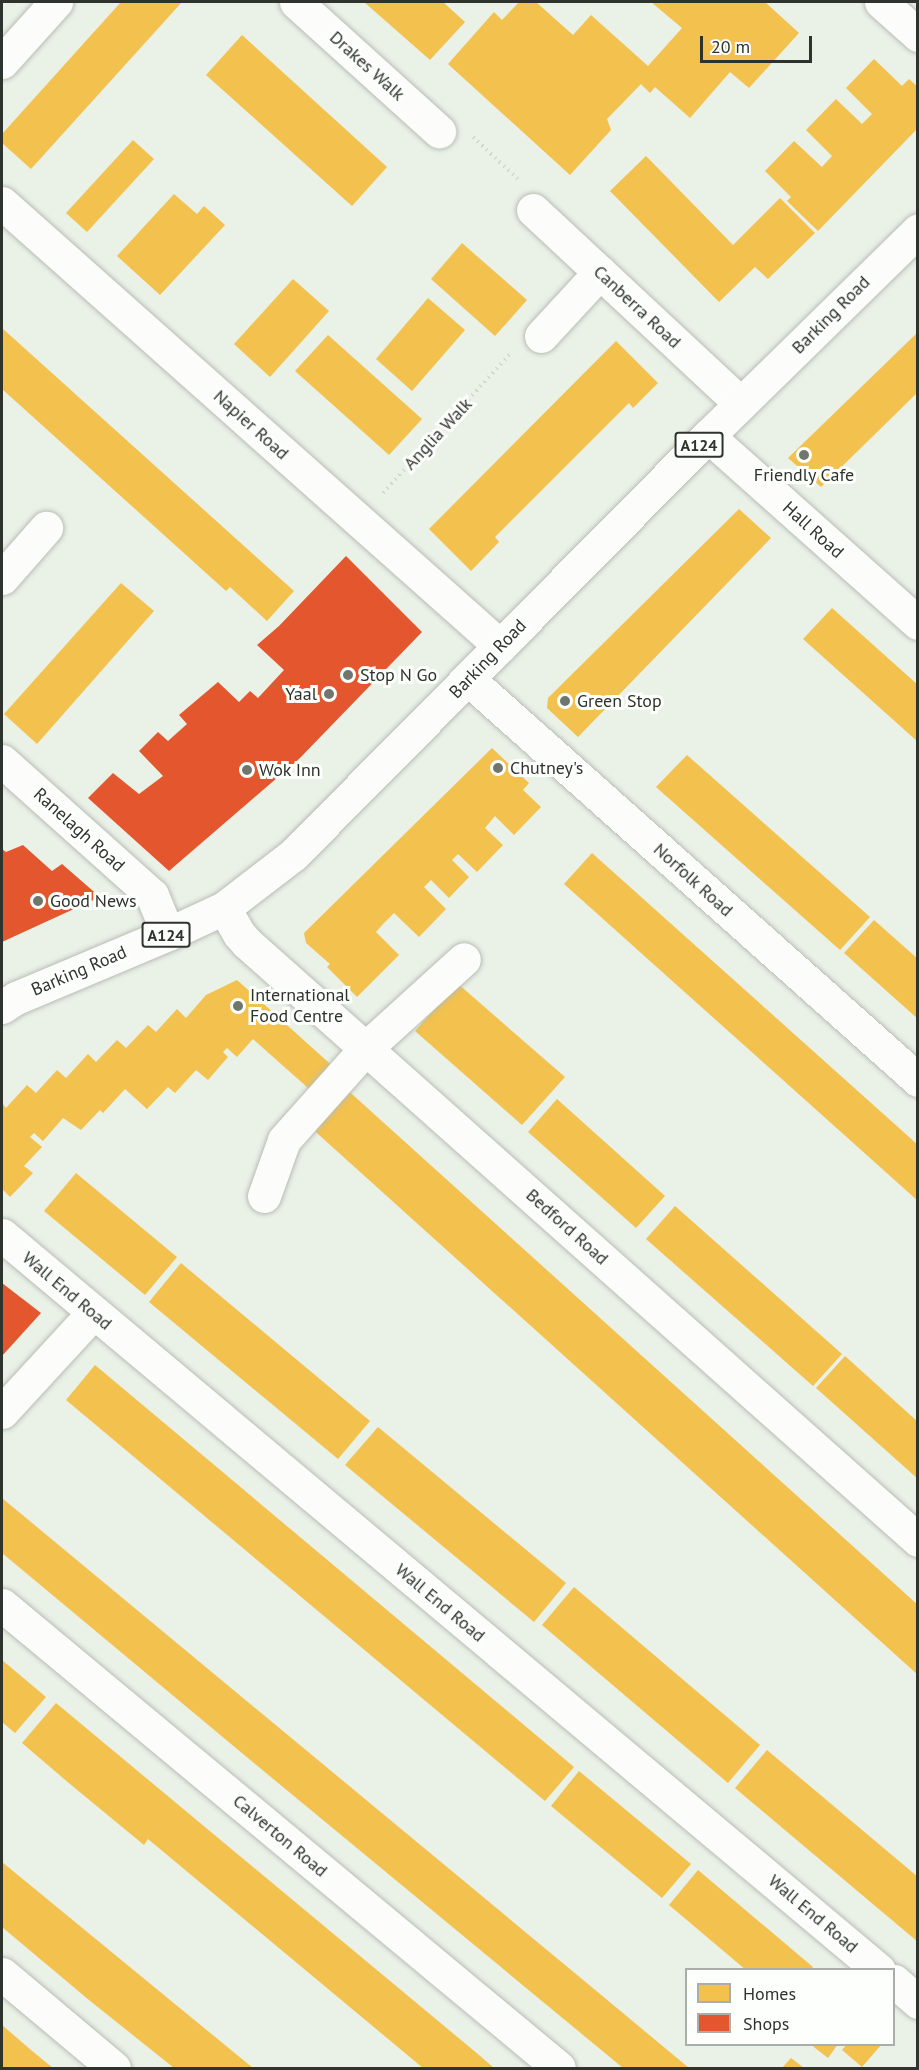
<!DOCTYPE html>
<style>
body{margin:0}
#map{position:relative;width:919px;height:2070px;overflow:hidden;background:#eaf1e7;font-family:"PT Sans",sans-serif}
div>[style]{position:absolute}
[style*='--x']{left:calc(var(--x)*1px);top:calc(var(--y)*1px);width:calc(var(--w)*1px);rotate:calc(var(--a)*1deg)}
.homes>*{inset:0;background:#f2c14e}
.shops>*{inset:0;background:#e4572e}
.path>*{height:4px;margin-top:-2px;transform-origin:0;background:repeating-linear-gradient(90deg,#d4d6d3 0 1.5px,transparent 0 6px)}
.roads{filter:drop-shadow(0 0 2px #b8bdb6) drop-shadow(0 0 2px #b8bdb6)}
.minor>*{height:33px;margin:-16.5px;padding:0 16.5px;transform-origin:16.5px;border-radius:16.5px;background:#fcfdfb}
.major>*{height:33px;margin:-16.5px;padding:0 16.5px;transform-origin:16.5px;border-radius:16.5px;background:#fcfdfb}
.dots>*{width:16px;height:16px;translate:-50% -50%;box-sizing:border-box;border:3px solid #fcfffb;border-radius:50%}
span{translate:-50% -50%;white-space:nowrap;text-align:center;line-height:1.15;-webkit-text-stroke:6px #fcfffb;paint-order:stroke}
.shield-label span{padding:2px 4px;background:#fcfffb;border:2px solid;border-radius:4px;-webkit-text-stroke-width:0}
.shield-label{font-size:16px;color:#2f332d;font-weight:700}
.street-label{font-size:18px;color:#2f332d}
.poi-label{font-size:18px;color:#2f332d}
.left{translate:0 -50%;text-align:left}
.right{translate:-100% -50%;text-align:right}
.frame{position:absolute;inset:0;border:3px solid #2f332d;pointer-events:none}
.legend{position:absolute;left:685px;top:1968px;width:210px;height:78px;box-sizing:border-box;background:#fcfffb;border:2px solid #aaada9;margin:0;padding:8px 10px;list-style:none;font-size:18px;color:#2f332d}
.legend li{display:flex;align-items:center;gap:12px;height:30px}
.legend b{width:30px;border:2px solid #aaada9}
.scale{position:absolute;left:700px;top:36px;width:112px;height:27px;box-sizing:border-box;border:3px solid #2f332d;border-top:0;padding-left:8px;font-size:18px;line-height:21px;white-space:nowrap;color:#2f332d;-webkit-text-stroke:4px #fcfffb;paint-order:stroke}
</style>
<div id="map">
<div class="homes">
<i style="clip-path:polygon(121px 2px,182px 2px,31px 169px,2px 143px,2px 134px)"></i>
<i style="clip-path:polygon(364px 2px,443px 2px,465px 22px,430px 60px)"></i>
<i style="clip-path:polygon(519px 2px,536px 2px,573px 35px,591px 15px,648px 66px,682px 28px,651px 2px,765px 2px,799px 33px,749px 88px,730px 72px,690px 118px,655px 87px,650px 93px,641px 84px,607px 119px,611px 130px,570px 175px,448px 64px,494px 12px,502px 20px)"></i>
<i style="clip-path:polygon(242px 35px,387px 167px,352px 206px,206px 75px)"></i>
<i style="clip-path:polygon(874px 59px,902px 86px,909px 79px,918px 87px,918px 128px,818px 231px,787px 201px,791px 197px,765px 171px,794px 141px,822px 167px,832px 156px,806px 130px,836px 99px,862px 124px,872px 114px,846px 88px)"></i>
<i style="clip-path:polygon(133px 140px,154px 159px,87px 232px,66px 213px)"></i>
<i style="clip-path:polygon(646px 156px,733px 245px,780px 198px,815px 233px,768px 279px,755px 267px,719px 302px,610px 191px)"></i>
<i style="clip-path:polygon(174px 194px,197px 214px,204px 206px,225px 225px,160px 295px,117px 256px)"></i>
<i style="clip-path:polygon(462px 243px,527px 300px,495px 336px,431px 279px)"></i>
<i style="clip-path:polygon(293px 279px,329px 311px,270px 377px,234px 344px)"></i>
<i style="clip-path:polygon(428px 298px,465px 330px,412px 391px,376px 359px)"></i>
<i style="clip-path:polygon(2px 328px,294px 591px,267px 621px,230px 587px,226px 591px,2px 389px)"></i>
<i style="clip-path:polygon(918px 332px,918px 392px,821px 487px,788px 458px)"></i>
<i style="clip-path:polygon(328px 335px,422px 419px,389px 455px,295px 371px)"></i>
<i style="clip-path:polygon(616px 341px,658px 383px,633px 408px,629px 403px,495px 537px,499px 542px,471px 571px,429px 529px)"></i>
<i style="clip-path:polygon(739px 509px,771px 538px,578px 737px,547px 708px,548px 698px)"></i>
<i style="clip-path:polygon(121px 583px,154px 611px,37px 744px,4px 714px)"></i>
<i style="clip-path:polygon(832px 608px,918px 685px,918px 742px,803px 639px)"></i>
<i style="clip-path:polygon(492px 748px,529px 783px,523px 790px,541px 807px,514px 835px,495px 816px,485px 828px,503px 845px,477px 872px,458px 854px,452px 860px,469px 877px,449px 898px,431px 880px,424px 887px,446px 909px,419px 937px,394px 913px,383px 924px,376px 932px,399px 955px,357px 997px,327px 967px,330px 964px,306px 943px,304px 933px)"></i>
<i style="clip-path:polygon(687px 755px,870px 917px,840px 950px,656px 787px)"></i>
<i style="clip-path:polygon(592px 853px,918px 1145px,918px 1201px,564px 884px)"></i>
<i style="clip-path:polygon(874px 920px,918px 959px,918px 1019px,844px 953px)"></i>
<i style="clip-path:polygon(237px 980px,338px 1071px,316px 1095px,253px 1039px,237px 1057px,227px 1048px,223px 1052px,228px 1057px,208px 1080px,196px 1070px,175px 1093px,168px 1087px,147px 1109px,125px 1089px,103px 1113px,100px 1110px,81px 1130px,63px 1118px,43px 1141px,34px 1133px,30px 1137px,42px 1147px,24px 1166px,33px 1173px,10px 1197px,2px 1189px,2px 1103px,6px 1108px,27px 1085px,36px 1093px,57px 1070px,66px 1078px,88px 1054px,96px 1062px,117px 1040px,126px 1048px,148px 1025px,156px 1032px,177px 1009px,186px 1018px,206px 995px)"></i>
<i style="clip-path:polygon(457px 983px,565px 1077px,522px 1125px,415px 1031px)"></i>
<i style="clip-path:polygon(343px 1086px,918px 1605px,918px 1675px,308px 1125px)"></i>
<i style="clip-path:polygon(557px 1099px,665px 1196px,636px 1228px,528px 1132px)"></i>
<i style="clip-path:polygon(76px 1173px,177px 1257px,145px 1295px,44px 1211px)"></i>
<i style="clip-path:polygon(675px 1206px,842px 1354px,813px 1386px,646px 1239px)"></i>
<i style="clip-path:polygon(181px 1263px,370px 1421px,338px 1459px,149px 1302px)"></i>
<i style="clip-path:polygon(845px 1356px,918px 1422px,918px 1479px,816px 1388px)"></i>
<i style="clip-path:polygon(95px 1365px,574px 1767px,545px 1801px,66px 1400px)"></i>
<i style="clip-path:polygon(378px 1427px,566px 1583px,534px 1622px,345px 1465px)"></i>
<i style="clip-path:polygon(2px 1498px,582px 1979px,689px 2068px,623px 2068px,260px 1768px,2px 1553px)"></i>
<i style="clip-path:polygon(574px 1587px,760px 1745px,728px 1783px,542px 1625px)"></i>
<i style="clip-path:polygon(2px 1660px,46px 1697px,15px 1733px,2px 1722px)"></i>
<i style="clip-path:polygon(56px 1703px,479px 2055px,494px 2068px,423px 2068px,148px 1839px,144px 1845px,70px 1784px,22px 1743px)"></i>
<i style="clip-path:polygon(767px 1750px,918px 1877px,918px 1942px,735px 1788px)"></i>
<i style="clip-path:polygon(579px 1771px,691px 1864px,662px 1898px,551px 1806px)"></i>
<i style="clip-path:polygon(2px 1862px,170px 2000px,253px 2068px,174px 2068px,89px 2000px,2px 1927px)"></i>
<i style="clip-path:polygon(698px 1870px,813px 1967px,810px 1970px,746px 1970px,669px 1905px)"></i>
<i style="clip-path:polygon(2px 2025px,31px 2050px,53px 2068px,2px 2068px)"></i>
<i style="clip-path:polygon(810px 2044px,838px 2044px,828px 2058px)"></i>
<i style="clip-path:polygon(847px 2044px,882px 2044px,862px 2067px,842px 2050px)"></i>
<i style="clip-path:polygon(791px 2058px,804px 2068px,782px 2068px)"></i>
</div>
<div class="shops">
<i style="clip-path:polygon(346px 556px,422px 632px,299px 759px,169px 871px,88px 798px,113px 773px,139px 794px,163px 776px,139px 751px,158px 732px,168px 741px,187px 724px,179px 715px,218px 682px,239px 702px,250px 691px,258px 698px,284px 670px,257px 645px,279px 626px)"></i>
<i style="clip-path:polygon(23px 845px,52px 871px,62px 864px,100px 897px,2px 942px,2px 849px,6px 852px)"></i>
<i style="clip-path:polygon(2px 1283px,41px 1313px,2px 1356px)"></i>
</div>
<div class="path">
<i style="--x:473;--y:137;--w:62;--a:43"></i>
<i style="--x:383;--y:493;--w:190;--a:-47.6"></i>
</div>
<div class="roads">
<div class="minor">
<i style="--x:296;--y:2;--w:193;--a:42.1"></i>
<i style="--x:881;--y:2;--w:50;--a:41.7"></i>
<i style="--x:2;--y:62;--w:81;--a:-48"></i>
<i style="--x:2;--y:203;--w:667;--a:41.65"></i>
<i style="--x:533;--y:210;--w:284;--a:43"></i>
<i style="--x:541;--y:336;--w:87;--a:-47.3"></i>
<i style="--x:708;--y:436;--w:281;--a:41.7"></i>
<i style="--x:2;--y:578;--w:67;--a:-48.7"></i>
<i style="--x:468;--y:679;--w:603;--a:41.7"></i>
<i style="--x:2;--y:761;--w:201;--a:41.8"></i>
<i style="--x:152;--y:895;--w:42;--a:67.7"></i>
<i style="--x:224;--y:908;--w:30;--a:60"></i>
<i style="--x:239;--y:934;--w:12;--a:48"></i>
<i style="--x:247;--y:943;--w:898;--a:41.66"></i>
<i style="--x:264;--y:1196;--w:59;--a:-70.3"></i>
<i style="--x:284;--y:1140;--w:123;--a:-48.3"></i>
<i style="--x:366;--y:1048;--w:132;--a:-42.2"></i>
<i style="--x:2;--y:1235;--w:1144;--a:39.97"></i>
<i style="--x:2;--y:1412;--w:134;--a:-47.4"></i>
<i style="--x:2;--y:1605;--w:724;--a:39.73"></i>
<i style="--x:2;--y:1974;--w:146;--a:40"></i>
<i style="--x:894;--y:1981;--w:32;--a:41"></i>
</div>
<div class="major">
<i style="--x:2;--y:1007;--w:17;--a:-33"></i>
<i style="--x:16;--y:998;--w:165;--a:-22.8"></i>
<i style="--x:168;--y:934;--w:62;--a:-24.9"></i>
<i style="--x:224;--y:908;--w:88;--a:-37.6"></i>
<i style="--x:294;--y:854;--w:588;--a:-45.28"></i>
<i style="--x:708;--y:436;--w:294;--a:-44.4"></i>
</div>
</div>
<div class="dots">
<i style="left:804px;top:455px;background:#70766e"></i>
<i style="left:348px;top:675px;background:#70766e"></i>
<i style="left:329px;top:694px;background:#70766e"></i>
<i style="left:565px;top:701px;background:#70766e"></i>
<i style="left:498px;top:768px;background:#70766e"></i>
<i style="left:247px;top:770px;background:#70766e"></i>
<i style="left:38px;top:901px;background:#70766e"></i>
<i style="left:238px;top:1006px;background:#70766e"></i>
</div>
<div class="shield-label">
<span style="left:699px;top:445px">A124</span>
<span style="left:166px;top:935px">A124</span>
</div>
<div class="street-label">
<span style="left:367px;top:66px;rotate:42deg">Drakes Walk</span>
<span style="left:637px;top:307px;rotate:43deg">Canberra Road</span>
<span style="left:831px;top:315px;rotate:-45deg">Barking Road</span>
<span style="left:251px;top:425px;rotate:42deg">Napier Road</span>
<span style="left:438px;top:434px;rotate:-47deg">Anglia Walk</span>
<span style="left:813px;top:530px;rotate:42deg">Hall Road</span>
<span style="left:488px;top:659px;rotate:-46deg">Barking Road</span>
<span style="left:79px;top:830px;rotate:42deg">Ranelagh Road</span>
<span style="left:693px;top:880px;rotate:42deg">Norfolk Road</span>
<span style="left:79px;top:971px;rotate:-23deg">Barking Road</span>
<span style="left:567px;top:1227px;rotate:42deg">Bedford Road</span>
<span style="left:67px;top:1291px;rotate:40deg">Wall End Road</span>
<span style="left:440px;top:1603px;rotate:40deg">Wall End Road</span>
<span style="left:280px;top:1836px;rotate:40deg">Calverton Road</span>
<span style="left:813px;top:1914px;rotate:40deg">Wall End Road</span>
</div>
<div class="poi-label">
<span style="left:804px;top:475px">Friendly Cafe</span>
<span class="left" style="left:360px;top:675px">Stop N Go</span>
<span class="right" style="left:317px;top:694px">Yaal</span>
<span class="left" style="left:577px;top:701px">Green Stop</span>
<span class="left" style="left:510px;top:768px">Chutney's</span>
<span class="left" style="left:259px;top:770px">Wok Inn</span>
<span class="left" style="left:50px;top:901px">Good News</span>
<span class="left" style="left:250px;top:1006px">International<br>Food Centre</span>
</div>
<div class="frame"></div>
<ul class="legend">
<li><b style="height:16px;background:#f2c14e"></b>Homes</li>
<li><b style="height:16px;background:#e4572e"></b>Shops</li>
</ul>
<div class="scale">20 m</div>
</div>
